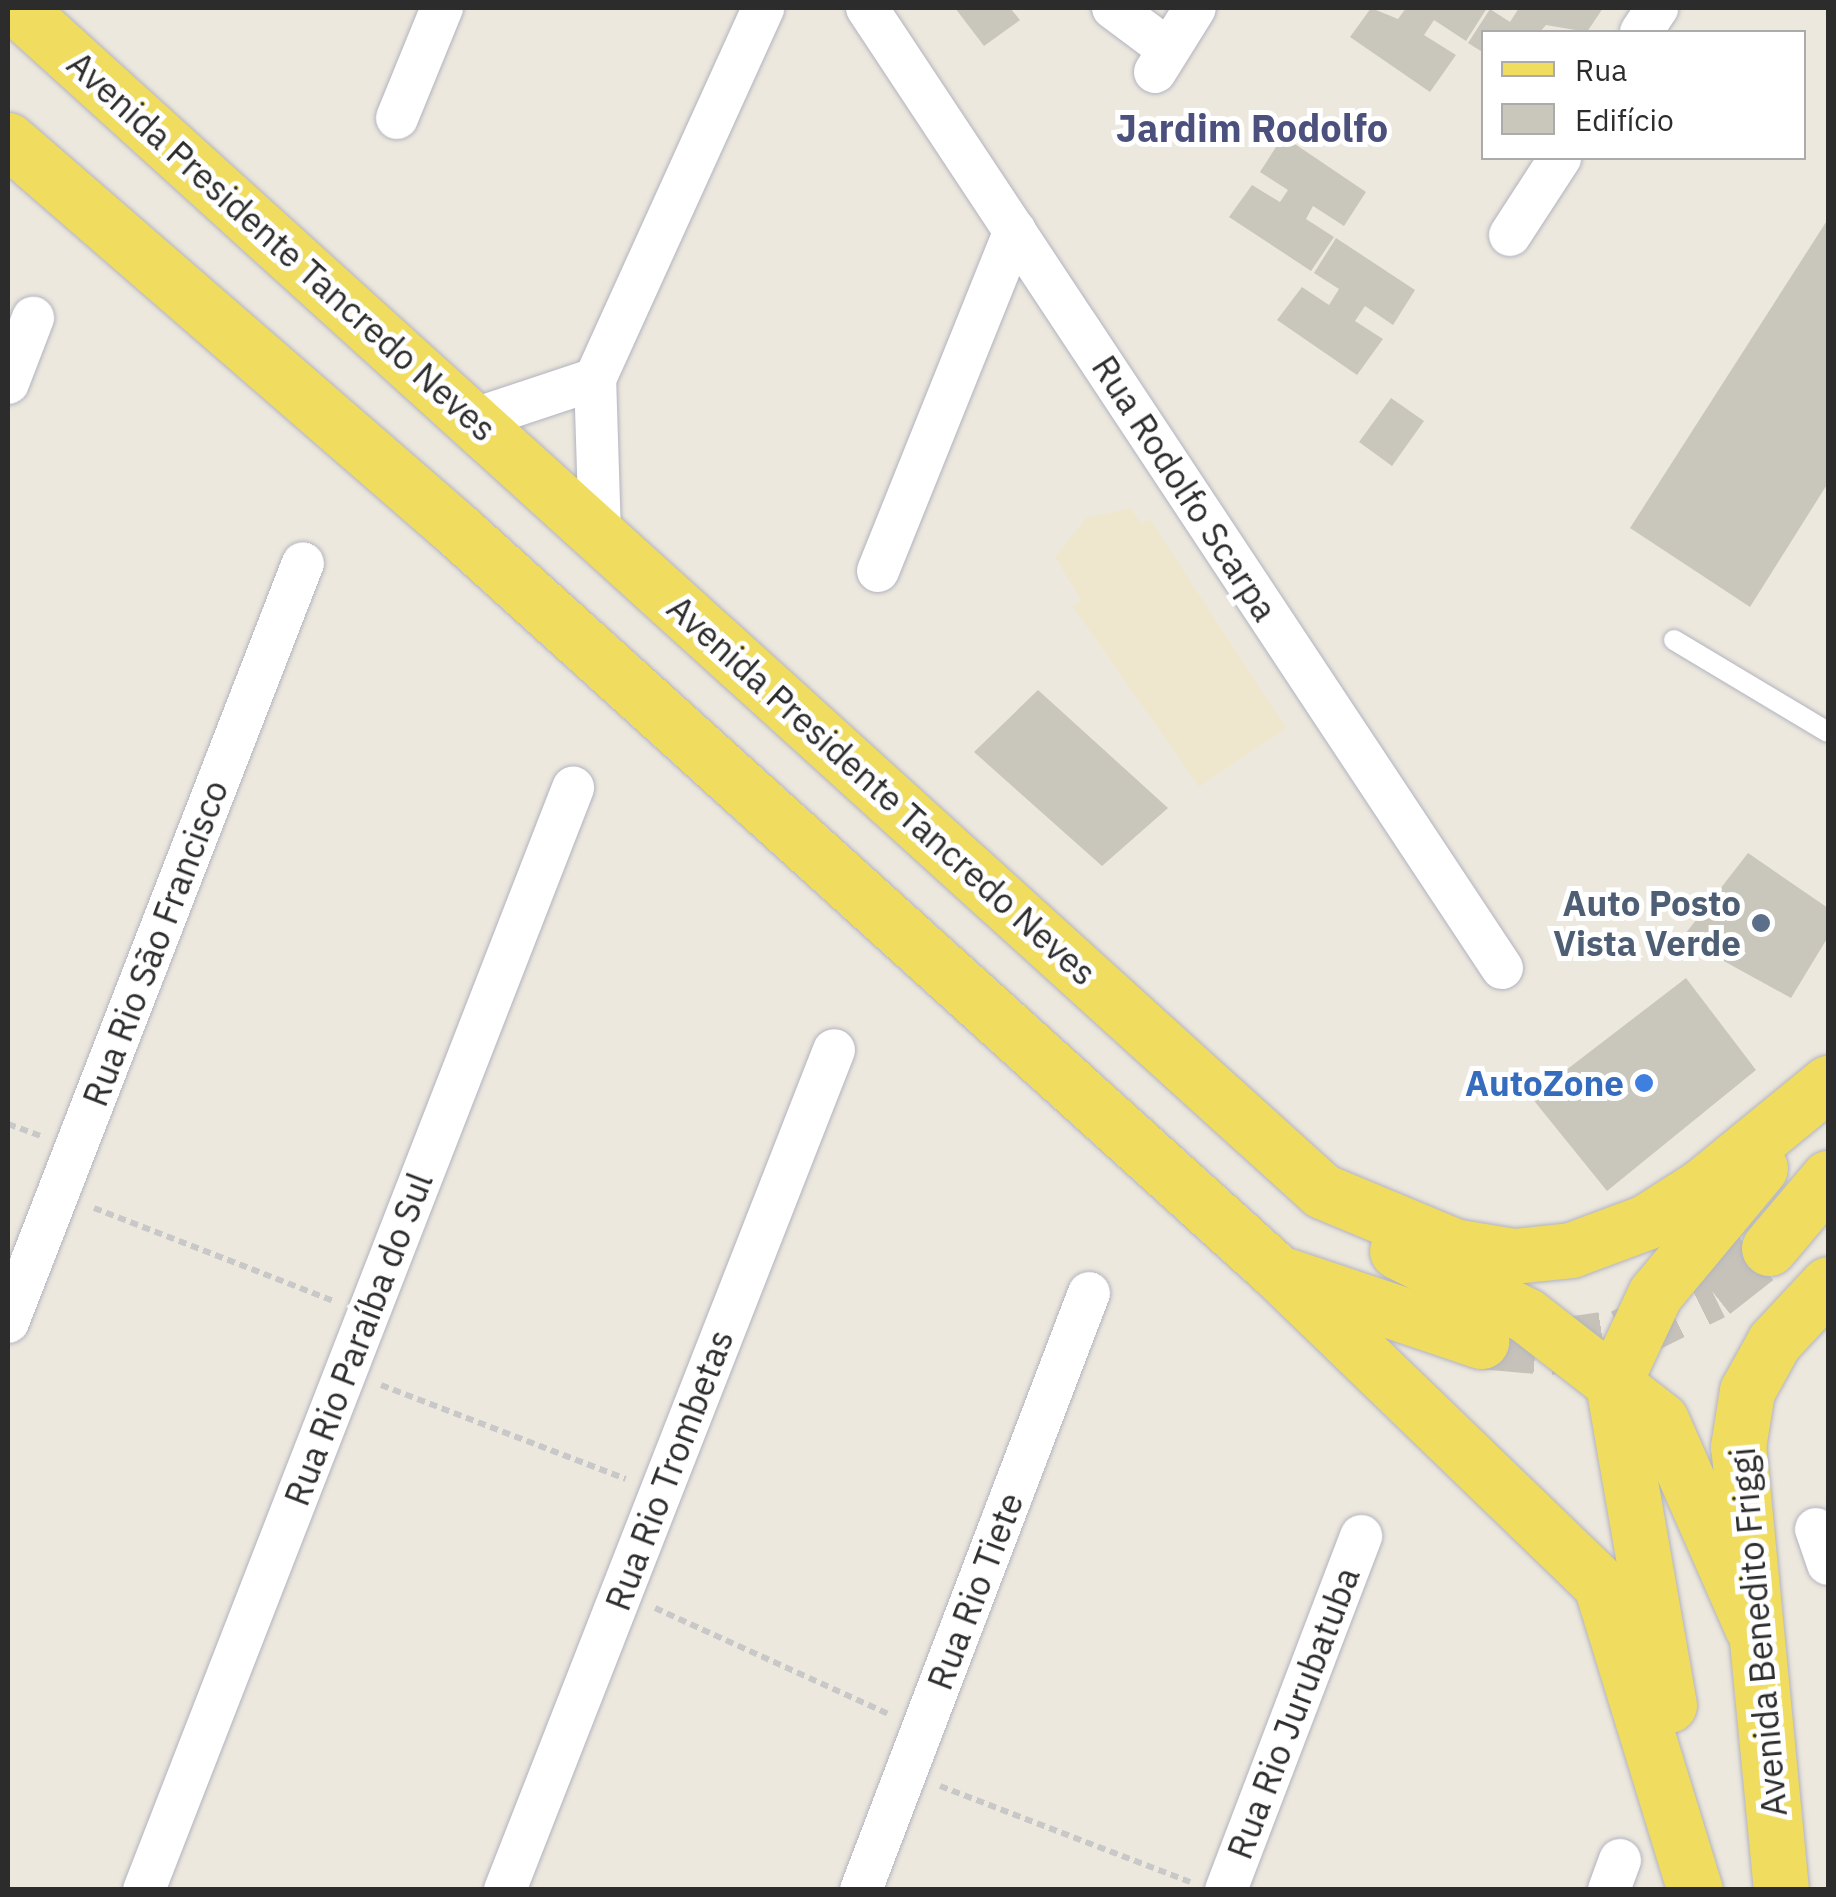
<!DOCTYPE html>
<meta charset="utf-8">
<style>
body{margin:0}
#map{position:relative;width:1836px;height:1897px;overflow:hidden;background:#ede8de;font-family:"IBM Plex Sans",sans-serif}
div>[style]{position:absolute}
[style*='--x']{left:calc(var(--x)*1px);top:calc(var(--y)*1px);width:calc(var(--w)*1px);rotate:calc(var(--a)*1deg)}
.education>*{inset:0;background:#eee7ce}
.building>*{inset:0;background:#c9c6bc}
.primary-tunnel>*{height:55px;margin-top:-27.5px;transform-origin:0;background:repeating-linear-gradient(90deg,#c6c2ba 0 55px,transparent 0 83px)}
.path>*{height:6px;margin-top:-3px;transform-origin:0;background:repeating-linear-gradient(90deg,#c8c8c8 0 8px,transparent 0 13px)}
.roads{filter:drop-shadow(0 0 2px #b2b3bf) drop-shadow(0 0 2px #b2b3bf)}
.lane>*{height:20px;margin:-10px;padding:0 10px;transform-origin:10px;border-radius:10px;background:#fff}
.street>*{height:42px;margin:-21px;padding:0 21px;transform-origin:21px;border-radius:21px;background:#fff}
.primary>*{height:55px;margin:-27.5px;padding:0 27.5px;transform-origin:27.5px;border-radius:27.5px;background:#f0dd60}
.dots>*{width:28px;height:28px;translate:-50% -50%;box-sizing:border-box;border:5px solid #fff;border-radius:50%}
span{translate:-50% -50%;white-space:nowrap;text-align:center;line-height:1.15;-webkit-text-stroke:10px #fff;paint-order:stroke}
.street-label{font-size:35px;color:#2c2c2c}
.service-label{font-size:35px;color:#4e5e75;font-weight:700}
.right{translate:-100% -50%;text-align:right}
.shop-label{font-size:35px;color:#366cbe;font-weight:700}
.neighbourhood-label{font-size:38px;color:#4c507d;font-weight:700}
.frame{position:absolute;inset:0;border:10px solid #2c2c2c;pointer-events:none}
.legend{position:absolute;left:1481px;top:30px;width:325px;height:130px;box-sizing:border-box;background:#fff;border:2px solid #ababab;margin:0;padding:12px 18px;list-style:none;font-size:30px;color:#2c2c2c}
.legend li{display:flex;align-items:center;gap:20px;height:50px}
.legend b{width:50px;border:2px solid #ababab}
</style>
<div id="map">
<div class="education">
<i style="clip-path:polygon(1131px 508px,1141px 524px,1150px 519px,1286px 728px,1199px 787px,1073px 607px,1081px 600px,1055px 557px,1086px 518px)"></i>
</div>
<div class="building">
<i style="clip-path:polygon(955px 8px,1010px 8px,1020px 20px,984px 46px)"></i>
<i style="clip-path:polygon(1371px 8px,1398px 19px,1406px 8px,1487px 8px,1466px 41px,1434px 20px,1424px 35px,1456px 55px,1430px 92px,1350px 37px)"></i>
<i style="clip-path:polygon(1519px 8px,1603px 8px,1587px 32px,1546px 25px,1540px 32px,1484px 32px,1484px 53px,1468px 43px,1490px 9px,1510px 22px)"></i>
<i style="clip-path:polygon(1283px 136px,1366px 192px,1344px 226px,1313px 206px,1306px 219px,1334px 237px,1311px 271px,1229px 217px,1252px 185px,1280px 202px,1288px 190px,1260px 172px)"></i>
<i style="clip-path:polygon(1828px 219px,1828px 483px,1750px 607px,1630px 528px)"></i>
<i style="clip-path:polygon(1336px 238px,1415px 290px,1393px 325px,1365px 306px,1355px 321px,1383px 339px,1357px 375px,1277px 320px,1302px 287px,1329px 305px,1339px 289px,1314px 273px)"></i>
<i style="clip-path:polygon(1391px 398px,1424px 421px,1392px 466px,1359px 442px)"></i>
<i style="clip-path:polygon(1038px 690px,1168px 808px,1102px 866px,974px 752px)"></i>
<i style="clip-path:polygon(1748px 853px,1828px 908px,1828px 937px,1791px 998px,1682px 938px)"></i>
<i style="clip-path:polygon(1686px 978px,1756px 1070px,1607px 1191px,1531px 1097px)"></i>
</div>
<div class="primary-tunnel">
<i style="--x:1481;--y:1341;--w:67;--a:5.1"></i>
<i style="--x:1548;--y:1347;--w:76;--a:-8.3"></i>
<i style="--x:1623;--y:1336;--w:100;--a:-26.1"></i>
<i style="--x:1713;--y:1292;--w:71;--a:-38.2"></i>
</div>
<div class="path">
<i style="--x:8;--y:1124;--w:35;--a:20"></i>
<i style="--x:94;--y:1208;--w:257;--a:21.2"></i>
<i style="--x:381;--y:1385;--w:262;--a:21"></i>
<i style="--x:655;--y:1608;--w:257;--a:24.4"></i>
<i style="--x:940;--y:1786;--w:268;--a:21"></i>
</div>
<div class="roads">
<div class="lane">
<i style="--x:1674;--y:640;--w:179;--a:30.9"></i>
</div>
<div class="street">
<i style="--x:867;--y:8;--w:1151;--a:56.52"></i>
<i style="--x:1113;--y:8;--w:69;--a:36.7"></i>
<i style="--x:1641;--y:32;--w:29;--a:-56"></i>
<i style="--x:1155;--y:72;--w:75;--a:-58"></i>
<i style="--x:397;--y:118;--w:119;--a:-67.8"></i>
<i style="--x:1510;--y:235;--w:92;--a:-57"></i>
<i style="--x:8;--y:383;--w:70;--a:-69"></i>
<i style="--x:475;--y:419;--w:126;--a:-18.4"></i>
<i style="--x:600;--y:535;--w:156;--a:-91.8"></i>
<i style="--x:595;--y:379;--w:407;--a:-65.6"></i>
<i style="--x:878;--y:571;--w:367;--a:-68.1"></i>
<i style="--x:8;--y:1322;--w:814;--a:-68.76"></i>
<i style="--x:1816;--y:1529;--w:37;--a:71"></i>
<i style="--x:144;--y:1890;--w:1183;--a:-68.73"></i>
<i style="--x:505;--y:1890;--w:902;--a:-68.61"></i>
<i style="--x:861;--y:1890;--w:639;--a:-69.1"></i>
<i style="--x:1226;--y:1890;--w:379;--a:-69.1"></i>
<i style="--x:1609;--y:1890;--w:32;--a:-70"></i>
</div>
<div class="primary">
<i style="--x:17;--y:8;--w:1761;--a:42.19"></i>
<i style="--x:1322;--y:1191;--w:143;--a:22.6"></i>
<i style="--x:1454;--y:1246;--w:61;--a:9.5"></i>
<i style="--x:1514;--y:1256;--w:57;--a:-6"></i>
<i style="--x:1571;--y:1250;--w:80;--a:-20.5"></i>
<i style="--x:1646;--y:1222;--w:67;--a:-32.7"></i>
<i style="--x:1702;--y:1186;--w:163;--a:-39.3"></i>
<i style="--x:8;--y:140;--w:590;--a:40.95"></i>
<i style="--x:454;--y:527;--w:1109;--a:42.15"></i>
<i style="--x:1276;--y:1271;--w:452;--a:44"></i>
<i style="--x:1601;--y:1585;--w:319;--a:72.9"></i>
<i style="--x:1769;--y:1248;--w:92;--a:-49.9"></i>
<i style="--x:1397;--y:1251;--w:144;--a:26.4"></i>
<i style="--x:1526;--y:1315;--w:171;--a:37.9"></i>
<i style="--x:1661;--y:1420;--w:226;--a:66.3"></i>
<i style="--x:1288;--y:1276;--w:204;--a:18.6"></i>
<i style="--x:1669;--y:1705;--w:326;--a:-99.9"></i>
<i style="--x:1613;--y:1384;--w:99;--a:-65"></i>
<i style="--x:1655;--y:1294;--w:164;--a:-50.2"></i>
<i style="--x:1781;--y:1890;--w:445;--a:-95.5"></i>
<i style="--x:1738;--y:1447;--w:57;--a:-80.9"></i>
<i style="--x:1747;--y:1391;--w:56;--a:-61.1"></i>
<i style="--x:1774;--y:1342;--w:79;--a:-47"></i>
</div>
</div>
<div class="dots">
<i style="left:1761px;top:923px;background:#5c6f8a"></i>
<i style="left:1644px;top:1083px;background:#3f7fe0"></i>
</div>
<div class="street-label">
<span style="left:282px;top:246px;rotate:42deg">Avenida Presidente Tancredo Neves</span>
<span style="left:1185px;top:488px;rotate:57deg">Rua Rodolfo Scarpa</span>
<span style="left:882px;top:790px;rotate:42deg">Avenida Presidente Tancredo Neves</span>
<span style="left:155px;top:943px;rotate:-69deg">Rua Rio São Francisco</span>
<span style="left:358px;top:1339px;rotate:-69deg">Rua Rio Paraíba do Sul</span>
<span style="left:669px;top:1470px;rotate:-69deg">Rua Rio Trombetas</span>
<span style="left:975px;top:1591px;rotate:-69deg">Rua Rio Tiete</span>
<span style="left:1758px;top:1632px;rotate:-95deg">Avenida Benedito Friggi</span>
<span style="left:1293px;top:1713px;rotate:-69deg">Rua Rio Jurubatuba</span>
</div>
<div class="service-label">
<span class="right" style="left:1741px;top:923px">Auto Posto<br>Vista Verde</span>
</div>
<div class="shop-label">
<span class="right" style="left:1624px;top:1083px">AutoZone</span>
</div>
<div class="neighbourhood-label">
<span style="left:1252px;top:128px">Jardim Rodolfo</span>
</div>
<div class="frame"></div>
<ul class="legend">
<li><b style="height:12px;background:#f0dd60"></b>Rua</li>
<li><b style="height:28px;background:#c9c6bc"></b>Edifício</li>
</ul>
</div>
